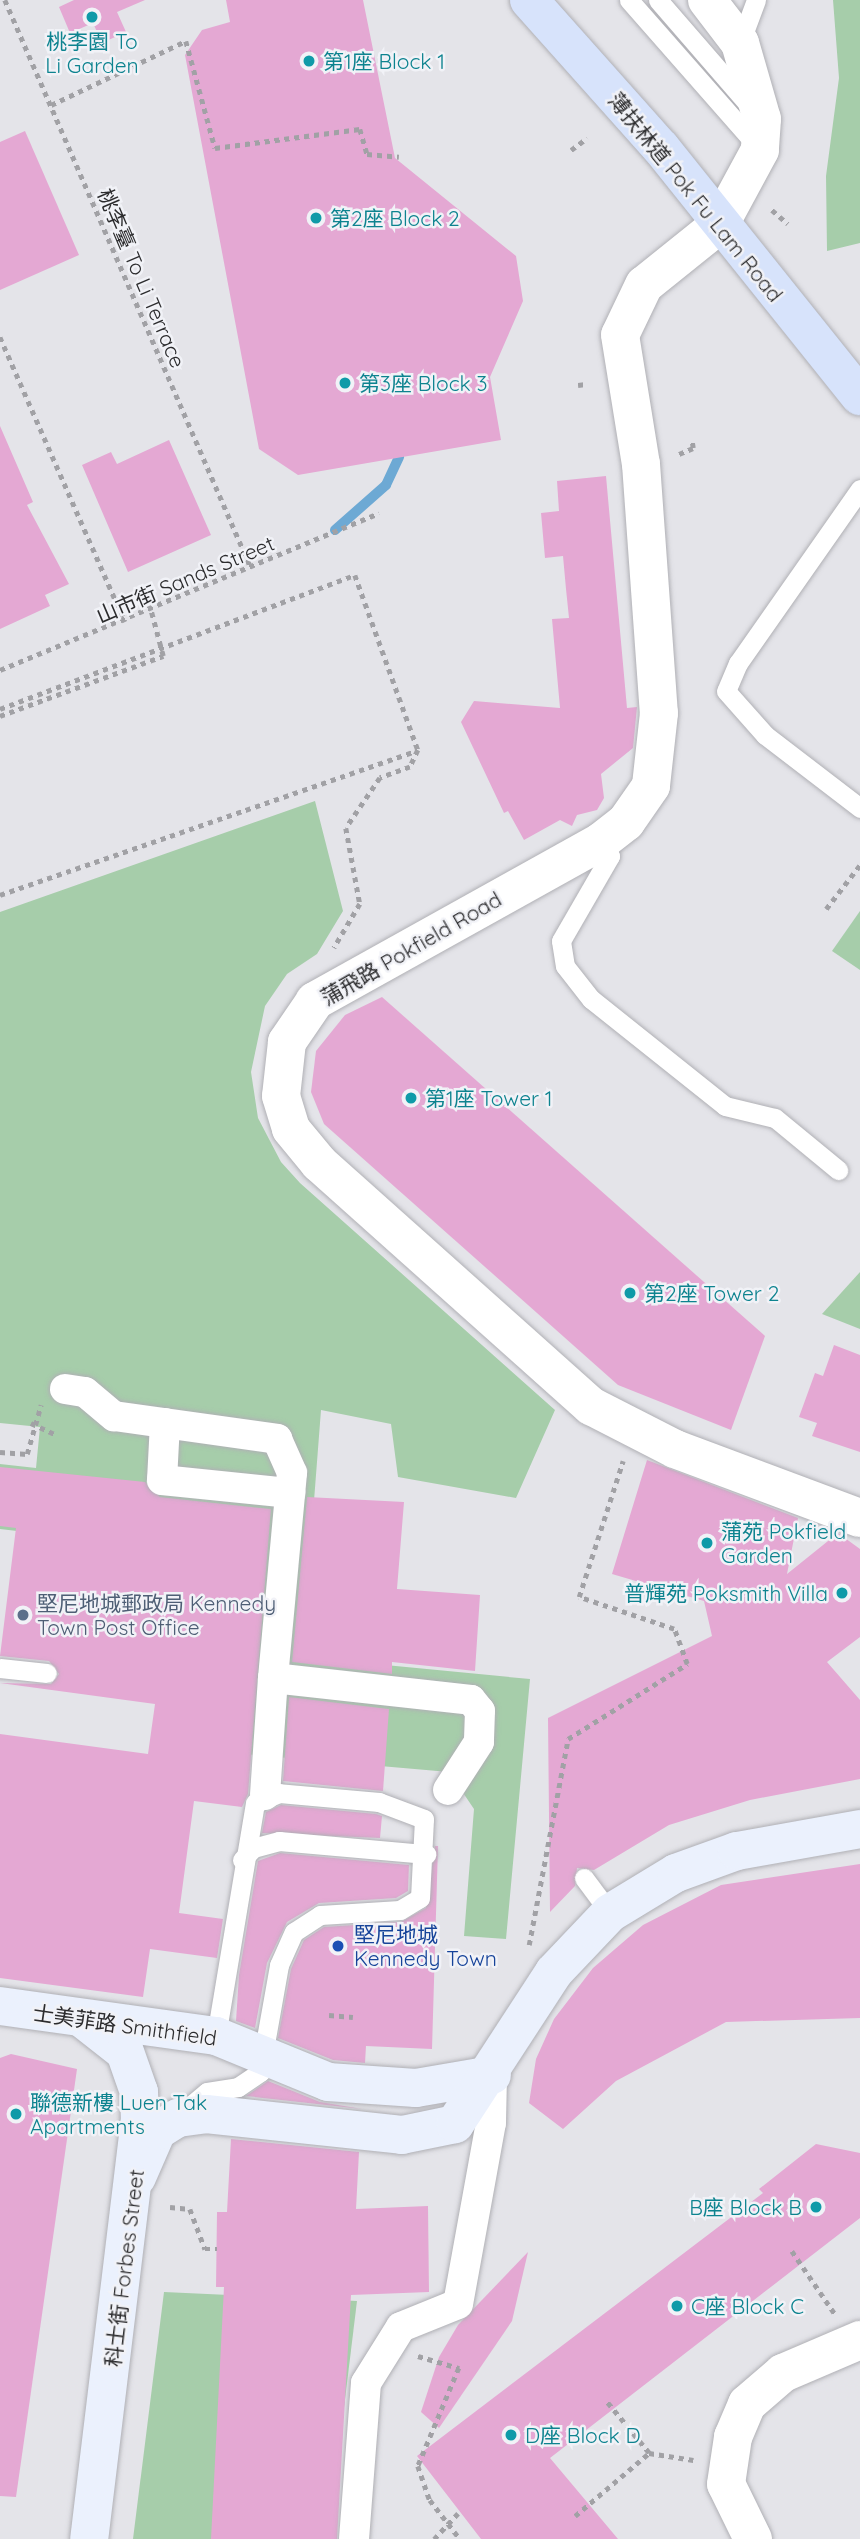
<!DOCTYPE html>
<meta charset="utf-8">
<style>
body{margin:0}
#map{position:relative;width:860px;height:2539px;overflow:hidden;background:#e4e4e9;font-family:Quicksand,"Noto Sans TC",sans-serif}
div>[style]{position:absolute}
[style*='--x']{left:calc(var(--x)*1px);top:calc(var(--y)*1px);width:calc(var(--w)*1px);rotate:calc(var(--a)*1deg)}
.green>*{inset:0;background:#a6cdaa}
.stream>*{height:10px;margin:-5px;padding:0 5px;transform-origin:5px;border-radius:5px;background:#6da9d4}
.building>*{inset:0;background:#e4a8d3}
.path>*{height:4.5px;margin-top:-2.25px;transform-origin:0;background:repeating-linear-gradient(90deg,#a1a1a5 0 5px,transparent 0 10px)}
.roads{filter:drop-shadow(0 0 2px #b0b0b5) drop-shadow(0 0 2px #b0b0b5)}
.service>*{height:19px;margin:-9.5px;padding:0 9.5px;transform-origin:9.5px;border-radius:9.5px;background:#fff}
.pedestrian>*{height:30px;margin:-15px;padding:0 15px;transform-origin:15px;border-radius:15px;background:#fff}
.minor>*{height:38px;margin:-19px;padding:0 19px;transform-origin:19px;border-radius:19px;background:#fff}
.tertiary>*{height:38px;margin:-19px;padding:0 19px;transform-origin:19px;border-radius:19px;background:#fff}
.secondary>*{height:38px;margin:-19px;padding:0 19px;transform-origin:19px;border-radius:19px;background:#ebf1fd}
.primary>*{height:38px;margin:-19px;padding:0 19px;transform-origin:19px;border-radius:19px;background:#d7e3fb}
.dots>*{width:19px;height:19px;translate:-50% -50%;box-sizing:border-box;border:4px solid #f1f2f7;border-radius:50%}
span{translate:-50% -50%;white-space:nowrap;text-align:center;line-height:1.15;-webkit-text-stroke:5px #f1f2f7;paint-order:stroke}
.culture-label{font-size:21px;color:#0d838f}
.left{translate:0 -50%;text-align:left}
.right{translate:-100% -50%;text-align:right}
.street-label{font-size:21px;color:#2c2c2e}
.service-label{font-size:21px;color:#4e5e75}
.transit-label{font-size:21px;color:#164399}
</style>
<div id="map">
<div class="green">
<i style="clip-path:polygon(833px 0,860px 0,860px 243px,827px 251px,826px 176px,839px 78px)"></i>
<i style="clip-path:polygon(315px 801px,343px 911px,317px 954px,287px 974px,265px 1006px,251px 1072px,258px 1118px,281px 1162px,300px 1183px,555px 1410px,516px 1498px,398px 1477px,391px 1424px,321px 1410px,302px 1657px,530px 1679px,506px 1939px,464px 1936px,474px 1809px,449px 1772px,232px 1753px,256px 1559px,0 1529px,0 1464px,36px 1468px,40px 1427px,0 1423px,0 912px)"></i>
<i style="clip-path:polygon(860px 911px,860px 970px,832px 951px)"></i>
<i style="clip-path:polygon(860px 1272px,860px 1329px,822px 1314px)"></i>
<i style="clip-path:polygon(164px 2292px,357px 2301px,328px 2539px,133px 2539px)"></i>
</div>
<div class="stream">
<i style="--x:335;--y:530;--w:68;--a:-41.4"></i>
<i style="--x:386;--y:485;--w:31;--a:-65"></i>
</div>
<div class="building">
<i style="clip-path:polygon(74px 0,145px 0,117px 12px,126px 32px,102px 43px,93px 23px,70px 33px,59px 7px)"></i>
<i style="clip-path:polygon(226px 0,363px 0,395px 158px,516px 256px,523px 301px,490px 377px,501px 440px,298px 475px,259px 449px,185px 55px,202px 30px,230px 22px)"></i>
<i style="clip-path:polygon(25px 131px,79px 255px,0 290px,0 142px)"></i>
<i style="clip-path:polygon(0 426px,33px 502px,27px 505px,69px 584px,45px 595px,50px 606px,0 629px)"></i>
<i style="clip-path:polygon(169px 440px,211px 535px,128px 572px,82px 465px,111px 452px,117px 464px)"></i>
<i style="clip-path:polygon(606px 476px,627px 708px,637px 707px,633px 748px,601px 774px,604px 798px,597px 810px,577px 815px,572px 826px,560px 820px,524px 840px,508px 811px,504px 813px,461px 722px,474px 701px,560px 708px,552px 619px,569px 618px,566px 589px,563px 556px,545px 558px,541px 513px,559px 511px,557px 481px)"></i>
<i style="clip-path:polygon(382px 997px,765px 1336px,731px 1430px,618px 1385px,324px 1124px,311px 1092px,316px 1051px,345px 1015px)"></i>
<i style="clip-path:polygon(834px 1345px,860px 1355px,860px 1452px,812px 1436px,817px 1423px,799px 1417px,815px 1373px,823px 1376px)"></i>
<i style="clip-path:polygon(647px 1460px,798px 1518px,787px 1574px,838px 1533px,860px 1549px,860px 1637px,827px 1662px,860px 1700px,860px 1779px,750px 1800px,669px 1825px,594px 1870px,577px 1868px,575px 1886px,550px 1912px,548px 1718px,712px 1636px,704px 1601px,612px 1574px)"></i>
<i style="clip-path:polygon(0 1467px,145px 1482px,160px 1497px,271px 1509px,248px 1794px,242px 1807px,194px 1801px,179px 1913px,223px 1919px,217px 1958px,150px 1949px,143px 1997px,0 1978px,0 1734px,148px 1754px,155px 1704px,0 1683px,51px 1684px,59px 1674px,49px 1661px,0 1656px,16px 1528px,0 1526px)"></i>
<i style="clip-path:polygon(307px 1497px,404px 1502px,397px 1589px,480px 1595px,475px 1671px,392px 1662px,392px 1674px,292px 1662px)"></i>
<i style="clip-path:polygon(289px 1697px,389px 1709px,383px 1791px,283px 1781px)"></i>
<i style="clip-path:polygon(281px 1805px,376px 1814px,382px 1816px,380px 1838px,262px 1833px,266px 1812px)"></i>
<i style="clip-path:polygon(435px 1846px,438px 1846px,432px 2049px,366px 2046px,365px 2063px,333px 2060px,278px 2038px,291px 1969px,304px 1940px,324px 1927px,401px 1922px,426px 1908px)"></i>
<i style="clip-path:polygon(280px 1853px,409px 1865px,408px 1891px,396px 1898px,319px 1903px,287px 1922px,267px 1963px,255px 2028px,236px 2021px,239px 1975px,258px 1861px)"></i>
<i style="clip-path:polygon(860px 1864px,860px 2018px,726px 2022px,616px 2081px,563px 2129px,529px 2103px,536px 2059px,554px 2019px,593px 1968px,643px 1925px,721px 1885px)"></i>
<i style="clip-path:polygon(11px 2054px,77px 2069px,16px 2497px,0 2496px,0 2058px)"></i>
<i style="clip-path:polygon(268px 2081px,320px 2102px,362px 2109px,246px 2096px)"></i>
<i style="clip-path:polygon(231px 2139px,359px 2152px,356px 2209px,428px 2206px,429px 2292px,351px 2295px,337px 2539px,211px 2539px,224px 2287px,216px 2287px,217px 2212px,227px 2212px)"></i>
<i style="clip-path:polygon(816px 2144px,860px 2153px,860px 2218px,550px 2458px,618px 2539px,481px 2539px,417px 2456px,763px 2193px,759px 2189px)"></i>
<i style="clip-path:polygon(528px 2252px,512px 2321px,439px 2428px,421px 2412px,439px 2357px,458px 2325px)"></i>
</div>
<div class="path">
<i style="--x:5;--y:0;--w:619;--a:66.58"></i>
<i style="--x:51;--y:105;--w:149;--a:-25.4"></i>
<i style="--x:186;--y:41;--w:111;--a:74.8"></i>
<i style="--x:215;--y:148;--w:146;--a:-7.5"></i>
<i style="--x:360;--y:129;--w:26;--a:74"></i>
<i style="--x:367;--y:154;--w:32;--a:5"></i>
<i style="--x:571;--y:150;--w:20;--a:-37"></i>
<i style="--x:772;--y:210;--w:21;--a:41"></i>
<i style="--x:0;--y:337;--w:311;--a:66.3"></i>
<i style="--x:578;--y:385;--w:8;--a:-7"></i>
<i style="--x:679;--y:454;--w:15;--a:-23"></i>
<i style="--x:693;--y:448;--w:6;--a:-99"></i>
<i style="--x:0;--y:670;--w:410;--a:-22.5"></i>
<i style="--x:0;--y:709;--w:379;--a:-20.7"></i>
<i style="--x:355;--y:575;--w:186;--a:70.2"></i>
<i style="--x:418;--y:750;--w:19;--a:115"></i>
<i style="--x:410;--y:767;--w:32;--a:160"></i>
<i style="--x:380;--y:778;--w:60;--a:124.2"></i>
<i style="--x:346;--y:828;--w:77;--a:79.6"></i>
<i style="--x:360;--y:904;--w:51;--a:120.6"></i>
<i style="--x:0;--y:716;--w:174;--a:-20.2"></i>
<i style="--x:163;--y:656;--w:47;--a:-104.9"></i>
<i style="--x:0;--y:895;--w:441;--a:-19.1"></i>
<i style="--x:826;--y:909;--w:56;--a:-52.3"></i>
<i style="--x:31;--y:1423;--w:26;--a:25"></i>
<i style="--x:0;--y:1452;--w:27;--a:4"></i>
<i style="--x:27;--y:1454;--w:51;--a:-74.1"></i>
<i style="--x:529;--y:1945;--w:210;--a:-79.3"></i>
<i style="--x:568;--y:1739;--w:141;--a:-32.2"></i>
<i style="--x:687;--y:1664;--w:37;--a:-110"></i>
<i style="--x:674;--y:1629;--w:100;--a:-161.4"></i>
<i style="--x:579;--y:1597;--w:143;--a:-72.1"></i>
<i style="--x:329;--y:2015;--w:24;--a:5"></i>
<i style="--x:170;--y:2207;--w:20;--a:6"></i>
<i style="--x:190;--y:2209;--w:43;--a:69.4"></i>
<i style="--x:205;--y:2249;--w:12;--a:0"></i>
<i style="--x:792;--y:2251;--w:76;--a:55.7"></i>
<i style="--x:418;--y:2356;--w:43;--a:16.3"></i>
<i style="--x:459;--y:2368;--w:106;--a:112.7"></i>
<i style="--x:418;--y:2466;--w:36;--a:71"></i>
<i style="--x:430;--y:2500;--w:49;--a:52.4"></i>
<i style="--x:649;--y:2453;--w:45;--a:9"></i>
<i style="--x:575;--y:2516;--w:97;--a:-40.4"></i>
<i style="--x:649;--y:2453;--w:67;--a:-129.6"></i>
<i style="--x:434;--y:2539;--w:35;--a:-47"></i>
</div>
<div class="roads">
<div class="service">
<i style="--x:629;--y:0;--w:198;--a:48.7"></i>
<i style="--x:658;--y:0;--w:139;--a:49.1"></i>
<i style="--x:740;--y:43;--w:46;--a:-69.6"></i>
<i style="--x:860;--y:489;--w:213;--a:125"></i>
<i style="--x:738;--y:663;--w:30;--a:113"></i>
<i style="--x:726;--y:691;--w:59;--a:48.4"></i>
<i style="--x:765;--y:735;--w:120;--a:37.5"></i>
<i style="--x:602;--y:841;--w:17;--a:62"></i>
<i style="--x:610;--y:856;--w:98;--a:120"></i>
<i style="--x:561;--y:941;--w:25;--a:81"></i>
<i style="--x:565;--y:966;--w:42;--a:51.8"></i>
<i style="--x:591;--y:999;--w:171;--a:38.6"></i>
<i style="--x:725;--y:1106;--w:51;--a:13.5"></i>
<i style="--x:775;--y:1118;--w:82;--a:39.5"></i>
<i style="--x:0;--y:1668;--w:47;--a:6.1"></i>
<i style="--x:242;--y:1860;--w:16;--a:-47"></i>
<i style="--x:253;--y:1848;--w:27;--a:-15"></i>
<i style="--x:279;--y:1841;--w:148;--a:5.1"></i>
<i style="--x:584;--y:1878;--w:44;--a:53.4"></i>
<i style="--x:183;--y:2112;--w:31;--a:-40"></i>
<i style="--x:207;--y:2092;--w:31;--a:-9"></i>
<i style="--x:238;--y:2087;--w:27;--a:-34"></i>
<i style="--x:260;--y:2072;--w:109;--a:-79.9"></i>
<i style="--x:279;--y:1965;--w:36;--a:-66"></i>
<i style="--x:294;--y:1932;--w:31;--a:-33"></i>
<i style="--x:320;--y:1915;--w:80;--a:-3.6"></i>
<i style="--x:400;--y:1910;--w:23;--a:-31"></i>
<i style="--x:420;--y:1898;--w:79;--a:-87.1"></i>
<i style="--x:424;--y:1819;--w:48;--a:-159.3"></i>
<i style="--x:379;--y:1802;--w:100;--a:-174.9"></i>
<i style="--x:279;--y:1793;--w:26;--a:157"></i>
<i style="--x:255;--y:1803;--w:236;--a:99.5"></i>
</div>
<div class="pedestrian">
<i style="--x:65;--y:1389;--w:20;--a:9"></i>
<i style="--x:85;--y:1392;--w:38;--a:40"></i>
<i style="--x:114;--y:1416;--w:165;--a:8"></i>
<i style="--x:277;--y:1439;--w:37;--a:66"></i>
<i style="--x:292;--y:1473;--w:206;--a:95.3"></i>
<i style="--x:273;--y:1678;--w:199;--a:6.3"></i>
<i style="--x:471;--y:1700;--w:14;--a:51"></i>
<i style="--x:480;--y:1711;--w:31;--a:92"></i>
<i style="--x:479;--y:1742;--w:57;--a:122.9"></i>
<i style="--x:165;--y:1423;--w:57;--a:93"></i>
<i style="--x:162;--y:1480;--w:129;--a:5.8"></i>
<i style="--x:265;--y:1795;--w:117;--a:-86.1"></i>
<i style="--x:354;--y:2539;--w:156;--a:-85.6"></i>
<i style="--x:366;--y:2383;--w:66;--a:-58"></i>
<i style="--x:401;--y:2327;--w:61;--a:-22"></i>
<i style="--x:458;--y:2304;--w:184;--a:-79.7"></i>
<i style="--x:491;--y:2123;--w:48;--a:-88.8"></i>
</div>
<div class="minor">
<i style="--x:707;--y:0;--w:54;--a:52.5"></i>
<i style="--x:740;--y:43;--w:79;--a:73.9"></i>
<i style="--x:762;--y:119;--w:31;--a:94"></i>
<i style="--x:760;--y:150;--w:84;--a:118.4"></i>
<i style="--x:753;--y:2539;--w:61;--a:-116.1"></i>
<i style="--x:726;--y:2484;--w:48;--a:-81.5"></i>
<i style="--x:733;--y:2437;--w:36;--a:-67"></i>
<i style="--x:747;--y:2404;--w:48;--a:-40.7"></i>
<i style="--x:783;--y:2373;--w:84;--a:-23.2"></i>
</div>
<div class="tertiary">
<i style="--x:720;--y:224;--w:97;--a:141.2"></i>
<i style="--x:644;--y:285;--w:55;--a:115.6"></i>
<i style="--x:620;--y:335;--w:131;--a:80.8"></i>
<i style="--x:641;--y:464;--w:250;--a:85.9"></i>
<i style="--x:659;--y:713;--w:73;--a:96.3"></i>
<i style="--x:651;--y:786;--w:44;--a:124.8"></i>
<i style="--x:626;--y:822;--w:31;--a:142"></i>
<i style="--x:602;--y:841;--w:329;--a:150.9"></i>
<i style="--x:315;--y:1001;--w:50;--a:124.3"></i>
<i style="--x:287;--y:1042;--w:54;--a:96.3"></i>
<i style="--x:281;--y:1096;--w:34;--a:73"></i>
<i style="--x:291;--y:1129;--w:44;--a:50.5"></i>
<i style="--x:319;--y:1163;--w:365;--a:41.8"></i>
<i style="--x:591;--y:1406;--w:94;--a:27.1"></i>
<i style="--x:675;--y:1449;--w:197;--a:20.5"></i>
</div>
<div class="secondary">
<i style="--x:0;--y:2006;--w:218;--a:7.9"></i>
<i style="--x:216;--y:2036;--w:121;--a:22.3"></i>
<i style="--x:328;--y:2082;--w:88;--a:3.9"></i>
<i style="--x:416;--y:2088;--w:77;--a:-9.7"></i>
<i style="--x:83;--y:2019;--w:53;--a:38.2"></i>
<i style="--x:125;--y:2052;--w:42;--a:70.7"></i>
<i style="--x:139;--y:2092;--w:27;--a:88"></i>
<i style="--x:140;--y:2119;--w:423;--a:96.9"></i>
<i style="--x:137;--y:2177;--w:50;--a:-66.5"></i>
<i style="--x:157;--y:2131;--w:25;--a:-32"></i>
<i style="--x:178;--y:2118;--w:28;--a:-8"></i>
<i style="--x:206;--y:2114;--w:197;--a:6.1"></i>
<i style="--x:402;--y:2135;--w:54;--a:-11.7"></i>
<i style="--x:455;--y:2124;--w:181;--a:-56.9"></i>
<i style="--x:554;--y:1972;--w:81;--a:-46.5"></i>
<i style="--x:610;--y:1913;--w:77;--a:-31.2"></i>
<i style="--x:676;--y:1873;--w:65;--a:-19.8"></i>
<i style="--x:737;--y:1851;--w:125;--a:-10.1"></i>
</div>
<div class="primary">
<i style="--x:529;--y:0;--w:198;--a:48.3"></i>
<i style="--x:661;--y:148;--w:318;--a:51.3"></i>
</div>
</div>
<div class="dots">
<i style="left:92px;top:17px;background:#0f9aa8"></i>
<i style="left:309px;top:61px;background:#0f9aa8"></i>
<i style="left:316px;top:218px;background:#0f9aa8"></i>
<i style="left:345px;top:383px;background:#0f9aa8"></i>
<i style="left:411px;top:1098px;background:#0f9aa8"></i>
<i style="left:630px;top:1293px;background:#0f9aa8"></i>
<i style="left:707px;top:1543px;background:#0f9aa8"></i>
<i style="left:842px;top:1593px;background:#0f9aa8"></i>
<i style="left:23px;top:1615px;background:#5c6f8a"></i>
<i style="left:338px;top:1946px;background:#1a4fb4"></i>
<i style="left:16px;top:2114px;background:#0f9aa8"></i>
<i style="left:816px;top:2207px;background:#0f9aa8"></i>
<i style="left:677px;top:2306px;background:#0f9aa8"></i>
<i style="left:511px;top:2435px;background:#0f9aa8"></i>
</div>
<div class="culture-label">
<span style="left:92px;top:53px">桃李園 To<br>Li Garden</span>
<span class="left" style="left:323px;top:61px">第1座 Block 1</span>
<span class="left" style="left:330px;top:218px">第2座 Block 2</span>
<span class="left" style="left:359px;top:383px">第3座 Block 3</span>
<span class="left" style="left:425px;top:1098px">第1座 Tower 1</span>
<span class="left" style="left:644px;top:1293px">第2座 Tower 2</span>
<span class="left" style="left:721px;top:1543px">蒲苑 Pokfield<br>Garden</span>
<span class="right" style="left:828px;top:1593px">普輝苑 Poksmith Villa</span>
<span class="left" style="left:30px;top:2114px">聯德新樓 Luen Tak<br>Apartments</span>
<span class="right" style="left:802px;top:2207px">B座 Block B</span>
<span class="left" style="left:691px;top:2306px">C座 Block C</span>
<span class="left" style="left:525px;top:2435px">D座 Block D</span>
</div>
<div class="street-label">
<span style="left:696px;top:197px;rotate:51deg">薄扶林道 Pok Fu Lam Road</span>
<span style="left:142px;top:278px;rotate:67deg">桃李臺 To Li Terrace</span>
<span style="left:185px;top:579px;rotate:-23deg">山市街 Sands Street</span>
<span style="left:411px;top:948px;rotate:-30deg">蒲飛路 Pokfield Road</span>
<span style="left:125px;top:2025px;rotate:8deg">士美菲路 Smithfield</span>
<span style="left:124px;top:2268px;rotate:-83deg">科士街 Forbes Street</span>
</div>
<div class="service-label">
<span class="left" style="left:37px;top:1615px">堅尼地城郵政局 Kennedy<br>Town Post Office</span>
</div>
<div class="transit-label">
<span class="left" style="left:354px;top:1946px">堅尼地城<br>Kennedy Town</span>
</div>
</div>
